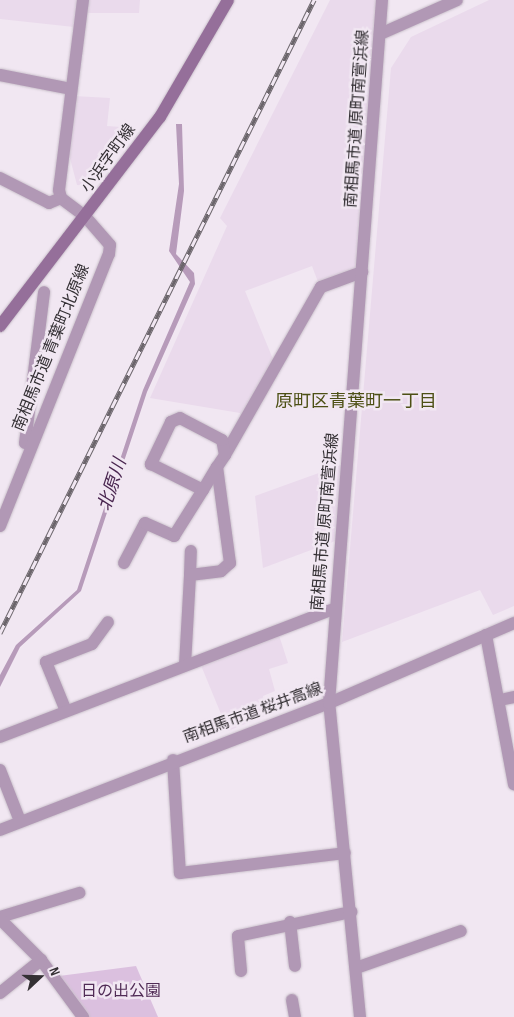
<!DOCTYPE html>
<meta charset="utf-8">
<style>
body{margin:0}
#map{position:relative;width:514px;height:1017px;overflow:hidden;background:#f1e7f2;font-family:"Sofia Sans Condensed","Noto Sans JP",sans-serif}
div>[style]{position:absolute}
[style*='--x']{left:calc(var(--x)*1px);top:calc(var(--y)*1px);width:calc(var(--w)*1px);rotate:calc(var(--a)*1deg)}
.built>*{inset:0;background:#eadaec}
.green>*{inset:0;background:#dbc0df}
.water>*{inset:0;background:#b79bba}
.roads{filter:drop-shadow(0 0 1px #cbc2cc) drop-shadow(0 0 1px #cbc2cc)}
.minor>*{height:12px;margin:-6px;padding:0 6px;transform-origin:6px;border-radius:6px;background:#b198b5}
.tertiary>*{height:12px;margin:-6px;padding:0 6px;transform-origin:6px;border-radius:6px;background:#b198b5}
.secondary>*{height:12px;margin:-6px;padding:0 6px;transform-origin:6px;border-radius:6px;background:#956f9a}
.rail>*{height:5px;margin-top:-2.5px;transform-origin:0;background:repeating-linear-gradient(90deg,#f1e7f2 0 9px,#6b656b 0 18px);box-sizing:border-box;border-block:1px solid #6b656b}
span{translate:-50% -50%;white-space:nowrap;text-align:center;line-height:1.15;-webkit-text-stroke:5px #f1e7f2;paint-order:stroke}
.street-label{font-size:16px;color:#343034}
.park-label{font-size:16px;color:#512c56}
.neighbourhood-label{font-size:18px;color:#4d5015}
.water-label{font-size:18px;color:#4a2650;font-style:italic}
.north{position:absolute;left:15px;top:952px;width:50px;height:50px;-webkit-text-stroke:4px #f1e7f2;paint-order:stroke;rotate:69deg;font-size:14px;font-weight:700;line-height:20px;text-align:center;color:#343034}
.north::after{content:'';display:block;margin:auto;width:18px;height:22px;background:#343034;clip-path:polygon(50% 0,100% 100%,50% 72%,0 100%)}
</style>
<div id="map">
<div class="built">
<i style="clip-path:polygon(0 0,140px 0,139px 13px,78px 13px,74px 27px,0 19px)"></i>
<i style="clip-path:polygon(330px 0,376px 0,357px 269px,318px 282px,312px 266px,245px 291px,275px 364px,240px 424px,240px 413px,150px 398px,227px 226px,220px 218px)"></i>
<i style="clip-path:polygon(489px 0,514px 0,514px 606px,493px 615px,480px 590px,342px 642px,391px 68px,411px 37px)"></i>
<i style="clip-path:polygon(74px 96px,110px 98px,107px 126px,135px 128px,91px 186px,77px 185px,67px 147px)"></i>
<i style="clip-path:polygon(341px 465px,335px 541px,263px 568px,255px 496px)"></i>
<i style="clip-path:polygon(278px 632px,288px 663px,269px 669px,275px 691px,263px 696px,267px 715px,228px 731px,200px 663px)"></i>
</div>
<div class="green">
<i style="clip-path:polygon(136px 966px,158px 1017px,89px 1017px,59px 976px)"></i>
</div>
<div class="water">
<i style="clip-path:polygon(176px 124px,182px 124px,184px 191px,176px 254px,194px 273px,195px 284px,147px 392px,81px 591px,20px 647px,0 687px,0 675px,16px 645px,77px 590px,143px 390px,190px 282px,169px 251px,179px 184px)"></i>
</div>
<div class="roads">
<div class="minor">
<i style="--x:0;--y:75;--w:72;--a:11.2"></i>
<i style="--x:0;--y:178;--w:55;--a:27"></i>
<i style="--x:49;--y:203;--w:13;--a:-23"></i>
<i style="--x:25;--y:443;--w:152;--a:-82.8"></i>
<i style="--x:225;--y:455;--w:193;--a:-60.3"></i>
<i style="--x:321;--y:287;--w:44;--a:-20.1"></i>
<i style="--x:0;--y:526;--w:293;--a:-68.2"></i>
<i style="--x:109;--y:254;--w:9;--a:-84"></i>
<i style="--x:110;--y:245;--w:37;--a:-131"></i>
<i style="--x:86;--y:217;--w:31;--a:-143"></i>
<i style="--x:61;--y:198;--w:8;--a:-104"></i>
<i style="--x:59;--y:190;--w:192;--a:-82.8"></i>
<i style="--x:124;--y:563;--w:45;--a:-62.3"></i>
<i style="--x:145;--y:523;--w:32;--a:24"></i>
<i style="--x:174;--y:536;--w:54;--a:-57.8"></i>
<i style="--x:190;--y:575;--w:24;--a:-88"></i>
<i style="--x:486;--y:635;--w:152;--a:79.4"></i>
<i style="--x:185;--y:665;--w:90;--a:-86.8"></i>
<i style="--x:190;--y:575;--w:31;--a:-7"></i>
<i style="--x:221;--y:571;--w:12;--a:-42"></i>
<i style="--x:230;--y:563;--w:97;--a:-97.7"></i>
<i style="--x:217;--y:467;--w:14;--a:-56"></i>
<i style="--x:225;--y:455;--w:15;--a:-101"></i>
<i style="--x:222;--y:440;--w:47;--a:-152.4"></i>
<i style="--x:180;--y:418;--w:10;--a:156"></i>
<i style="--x:171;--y:422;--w:47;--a:115.5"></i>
<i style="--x:151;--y:464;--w:58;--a:26.6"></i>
<i style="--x:203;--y:490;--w:27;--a:-59"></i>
<i style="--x:500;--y:700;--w:14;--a:-12"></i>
<i style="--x:66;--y:711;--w:53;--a:-112.2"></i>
<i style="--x:46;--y:662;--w:49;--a:-21.4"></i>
<i style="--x:92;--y:644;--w:27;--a:-54"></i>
<i style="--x:0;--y:737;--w:360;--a:-21"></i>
<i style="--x:173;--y:760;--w:113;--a:86.5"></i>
<i style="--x:180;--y:873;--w:166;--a:-6.9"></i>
<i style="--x:0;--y:770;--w:55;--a:68.6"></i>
<i style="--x:0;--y:830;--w:353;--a:-21.1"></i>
<i style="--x:329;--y:703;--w:202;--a:-23.4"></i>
<i style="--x:0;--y:917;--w:83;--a:-16.9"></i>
<i style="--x:0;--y:919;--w:58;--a:45"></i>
<i style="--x:41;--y:960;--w:71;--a:53.6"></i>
<i style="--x:290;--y:922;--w:44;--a:83.5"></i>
<i style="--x:356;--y:968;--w:111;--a:-19.4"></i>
<i style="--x:241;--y:971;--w:35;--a:-95"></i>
<i style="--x:238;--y:936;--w:116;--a:-12"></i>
<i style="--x:0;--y:993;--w:53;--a:-38.8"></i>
<i style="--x:292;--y:1000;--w:17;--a:80"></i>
</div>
<div class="tertiary">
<i style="--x:380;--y:34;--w:84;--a:-23.8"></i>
<i style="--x:360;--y:1017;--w:316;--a:-95.6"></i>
<i style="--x:329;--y:703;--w:705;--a:-85.69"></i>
</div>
<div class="secondary">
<i style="--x:0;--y:326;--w:263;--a:-52.6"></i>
<i style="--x:160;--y:117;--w:135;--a:-59.8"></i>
</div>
</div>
<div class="rail">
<i style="--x:0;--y:633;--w:707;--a:-63.62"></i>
</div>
<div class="street-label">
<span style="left:358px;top:119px;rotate:-86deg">南相馬市道 原町南萱浜線</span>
<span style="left:109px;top:159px;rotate:-54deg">小浜字町線</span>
<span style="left:52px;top:348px;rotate:-68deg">南相馬市道 青葉町北原線</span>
<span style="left:326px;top:522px;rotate:-85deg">南相馬市道 原町南萱浜線</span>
<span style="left:253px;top:714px;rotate:-20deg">南相馬市道 桜井高線</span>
</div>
<div class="park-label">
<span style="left:121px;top:992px">日の出公園</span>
</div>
<div class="neighbourhood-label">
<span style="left:356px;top:402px">原町区青葉町一丁目</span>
</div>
<div class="water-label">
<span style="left:113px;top:485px;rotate:-72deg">北原川</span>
</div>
<div class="north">N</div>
</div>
